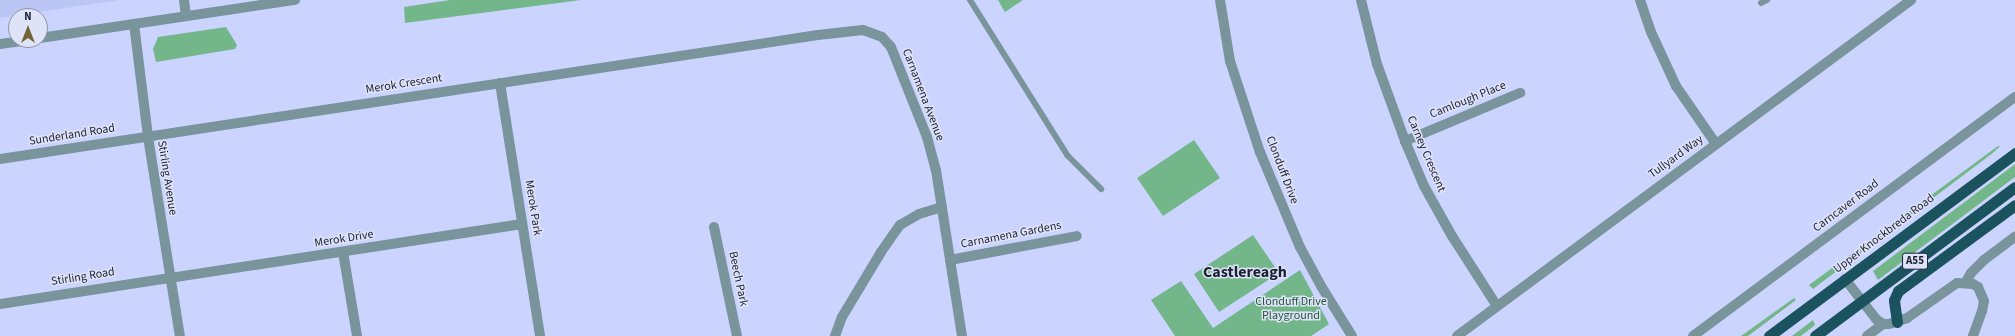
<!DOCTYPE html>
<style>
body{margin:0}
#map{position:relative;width:2015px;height:336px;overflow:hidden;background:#cbd4fe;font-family:"Source Sans 3",sans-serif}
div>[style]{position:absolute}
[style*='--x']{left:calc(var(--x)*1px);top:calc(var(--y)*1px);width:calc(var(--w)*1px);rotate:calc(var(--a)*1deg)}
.built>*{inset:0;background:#bcc6f4}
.green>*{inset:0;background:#73b68a}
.service>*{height:6px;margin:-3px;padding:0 3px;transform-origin:3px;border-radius:3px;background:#79949b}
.minor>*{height:10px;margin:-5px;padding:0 5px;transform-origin:5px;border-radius:5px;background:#79949b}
.tertiary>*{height:10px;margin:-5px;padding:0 5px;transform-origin:5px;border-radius:5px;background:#79949b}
.trunk>*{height:11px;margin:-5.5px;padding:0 5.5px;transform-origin:5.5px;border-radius:5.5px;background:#1a525e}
span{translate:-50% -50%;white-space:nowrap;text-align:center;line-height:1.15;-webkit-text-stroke:3px #dee3f8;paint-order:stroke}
.shield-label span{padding:1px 3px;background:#dee3f8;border:1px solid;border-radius:3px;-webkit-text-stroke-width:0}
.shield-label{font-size:11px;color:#1d2134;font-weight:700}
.street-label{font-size:12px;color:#1d2134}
.park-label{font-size:12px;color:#255538}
.district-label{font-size:16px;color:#1d2134;font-weight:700}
.north{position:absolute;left:8px;top:8px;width:40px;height:40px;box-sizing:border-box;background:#dee3f8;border:1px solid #9195aa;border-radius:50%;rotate:0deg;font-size:11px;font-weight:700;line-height:16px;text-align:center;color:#1d2134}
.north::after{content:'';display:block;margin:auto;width:14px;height:18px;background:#736533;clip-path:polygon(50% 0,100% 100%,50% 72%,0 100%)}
</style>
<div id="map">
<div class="built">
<i style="clip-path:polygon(0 0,119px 0,0 18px)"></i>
</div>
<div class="green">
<i style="clip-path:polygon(450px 0,581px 0,405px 23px,404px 7px)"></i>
<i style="clip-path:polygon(998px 0,1023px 0,1005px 12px)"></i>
<i style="clip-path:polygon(226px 27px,237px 45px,235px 49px,156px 62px,153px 49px,158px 37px)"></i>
<i style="clip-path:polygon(1194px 140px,1220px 178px,1163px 216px,1137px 178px)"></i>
<i style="clip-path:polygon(1998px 146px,2000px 146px,1994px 152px,1879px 239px,1813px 289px,1809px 285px)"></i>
<i style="clip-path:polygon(2015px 164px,2015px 177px,1878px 280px,1873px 271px)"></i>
<i style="clip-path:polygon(1253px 235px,1279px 273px,1219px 312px,1194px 274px)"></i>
<i style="clip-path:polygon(1300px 270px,1329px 324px,1311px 336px,1175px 336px,1151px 300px,1181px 281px,1213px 328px)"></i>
<i style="clip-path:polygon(1794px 298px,1796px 300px,1748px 336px,1741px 336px)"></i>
<i style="clip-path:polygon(1813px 320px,1815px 325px,1801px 336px,1792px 336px)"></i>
</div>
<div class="service">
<i style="--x:970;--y:0;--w:184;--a:57.9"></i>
<i style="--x:1068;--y:156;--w:47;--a:45"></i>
<i style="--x:1761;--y:3;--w:7;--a:-27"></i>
</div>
<div class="minor">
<i style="--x:184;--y:0;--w:16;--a:83"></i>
<i style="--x:1220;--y:0;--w:62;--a:80.7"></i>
<i style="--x:1230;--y:61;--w:96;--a:71.8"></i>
<i style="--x:1260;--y:152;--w:103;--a:67.2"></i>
<i style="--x:1300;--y:247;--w:44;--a:61.7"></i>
<i style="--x:1321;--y:286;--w:59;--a:58.2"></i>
<i style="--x:1361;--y:0;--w:66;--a:76"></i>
<i style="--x:1377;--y:64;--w:82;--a:70"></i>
<i style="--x:1405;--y:141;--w:49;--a:67.1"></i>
<i style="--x:1424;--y:186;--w:57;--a:60.8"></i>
<i style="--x:1452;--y:236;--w:83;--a:57.3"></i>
<i style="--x:1640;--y:0;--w:34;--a:71"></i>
<i style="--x:1651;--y:32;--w:60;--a:65.2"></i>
<i style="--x:1676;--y:86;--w:70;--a:55.4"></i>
<i style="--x:134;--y:24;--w:114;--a:82.9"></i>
<i style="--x:148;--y:137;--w:202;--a:80.9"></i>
<i style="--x:500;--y:83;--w:256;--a:81"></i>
<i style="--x:1405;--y:141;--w:125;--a:-22.7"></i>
<i style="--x:0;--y:159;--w:827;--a:-8.62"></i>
<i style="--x:818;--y:35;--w:45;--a:-6.3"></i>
<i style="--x:863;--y:30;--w:20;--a:20"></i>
<i style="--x:882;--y:37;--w:13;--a:48"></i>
<i style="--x:891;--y:47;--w:97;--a:68.2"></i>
<i style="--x:927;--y:137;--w:34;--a:75"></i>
<i style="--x:936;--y:170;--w:168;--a:81.1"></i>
<i style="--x:714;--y:227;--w:111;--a:78.1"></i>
<i style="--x:343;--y:252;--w:85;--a:80.5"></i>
<i style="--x:950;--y:260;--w:129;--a:-10.7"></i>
<i style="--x:1845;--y:279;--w:51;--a:52.2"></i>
<i style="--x:1876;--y:319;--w:9;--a:36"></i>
<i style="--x:1883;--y:324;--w:6;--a:0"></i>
<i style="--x:1889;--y:324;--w:19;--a:-18"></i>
<i style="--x:1907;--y:318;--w:61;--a:-35"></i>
<i style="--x:1957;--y:283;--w:16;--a:4"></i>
<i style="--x:1973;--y:284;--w:6;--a:31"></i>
<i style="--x:1978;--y:287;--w:15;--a:67"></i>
<i style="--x:1984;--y:301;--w:10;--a:101"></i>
<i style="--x:1982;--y:311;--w:27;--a:110"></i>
<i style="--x:1966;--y:282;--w:10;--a:-61"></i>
<i style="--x:1971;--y:273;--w:18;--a:-45"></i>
<i style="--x:1984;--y:260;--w:39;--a:-37"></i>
<i style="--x:0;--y:304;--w:528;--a:-8.71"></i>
<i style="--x:835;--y:336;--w:20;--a:-70"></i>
<i style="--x:842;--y:317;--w:76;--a:-59"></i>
<i style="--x:881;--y:252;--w:33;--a:-55"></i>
<i style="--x:900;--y:225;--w:22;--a:-30"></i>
<i style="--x:919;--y:214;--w:24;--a:-17"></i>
<i style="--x:1457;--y:336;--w:565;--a:-36.5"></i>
<i style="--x:1693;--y:336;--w:401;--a:-36.6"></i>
<i style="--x:1867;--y:336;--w:20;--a:-37"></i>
</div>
<div class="tertiary">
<i style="--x:40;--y:38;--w:258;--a:-8.5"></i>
<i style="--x:0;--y:44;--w:27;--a:-8"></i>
</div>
<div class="trunk">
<i style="--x:1897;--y:322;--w:22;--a:-98"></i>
<i style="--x:1894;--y:300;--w:10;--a:-66"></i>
<i style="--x:1898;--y:291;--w:145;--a:-36.3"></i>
<i style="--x:1769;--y:336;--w:307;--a:-36.6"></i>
<i style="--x:1815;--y:336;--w:249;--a:-36.7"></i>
</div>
<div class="shield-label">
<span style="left:1915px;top:261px">A55</span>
</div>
<div class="street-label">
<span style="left:404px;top:84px;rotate:-9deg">Merok Crescent</span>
<span style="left:923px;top:95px;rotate:69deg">Carnamena Avenue</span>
<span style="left:1468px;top:100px;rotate:-22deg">Camlough Place</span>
<span style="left:72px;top:135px;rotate:-9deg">Sunderland Road</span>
<span style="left:1426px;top:154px;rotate:67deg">Carney Crescent</span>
<span style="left:1676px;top:157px;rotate:-36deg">Tullyard Way</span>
<span style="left:1282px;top:170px;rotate:69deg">Clonduff Drive</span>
<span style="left:167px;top:178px;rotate:81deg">Stirling Avenue</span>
<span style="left:1846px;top:206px;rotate:-37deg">Carncaver Road</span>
<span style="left:533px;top:208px;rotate:81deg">Merok Park</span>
<span style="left:1884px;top:234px;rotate:-37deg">Upper Knockbreda Road</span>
<span style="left:1011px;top:235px;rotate:-11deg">Carnamena Gardens</span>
<span style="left:344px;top:239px;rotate:-9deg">Merok Drive</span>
<span style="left:83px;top:277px;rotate:-9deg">Stirling Road</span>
<span style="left:738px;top:279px;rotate:78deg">Beech Park</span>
</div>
<div class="park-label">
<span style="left:1291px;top:309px">Clonduff Drive<br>Playground</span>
</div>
<div class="district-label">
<span style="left:1245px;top:272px">Castlereagh</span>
</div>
<div class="north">N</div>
</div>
